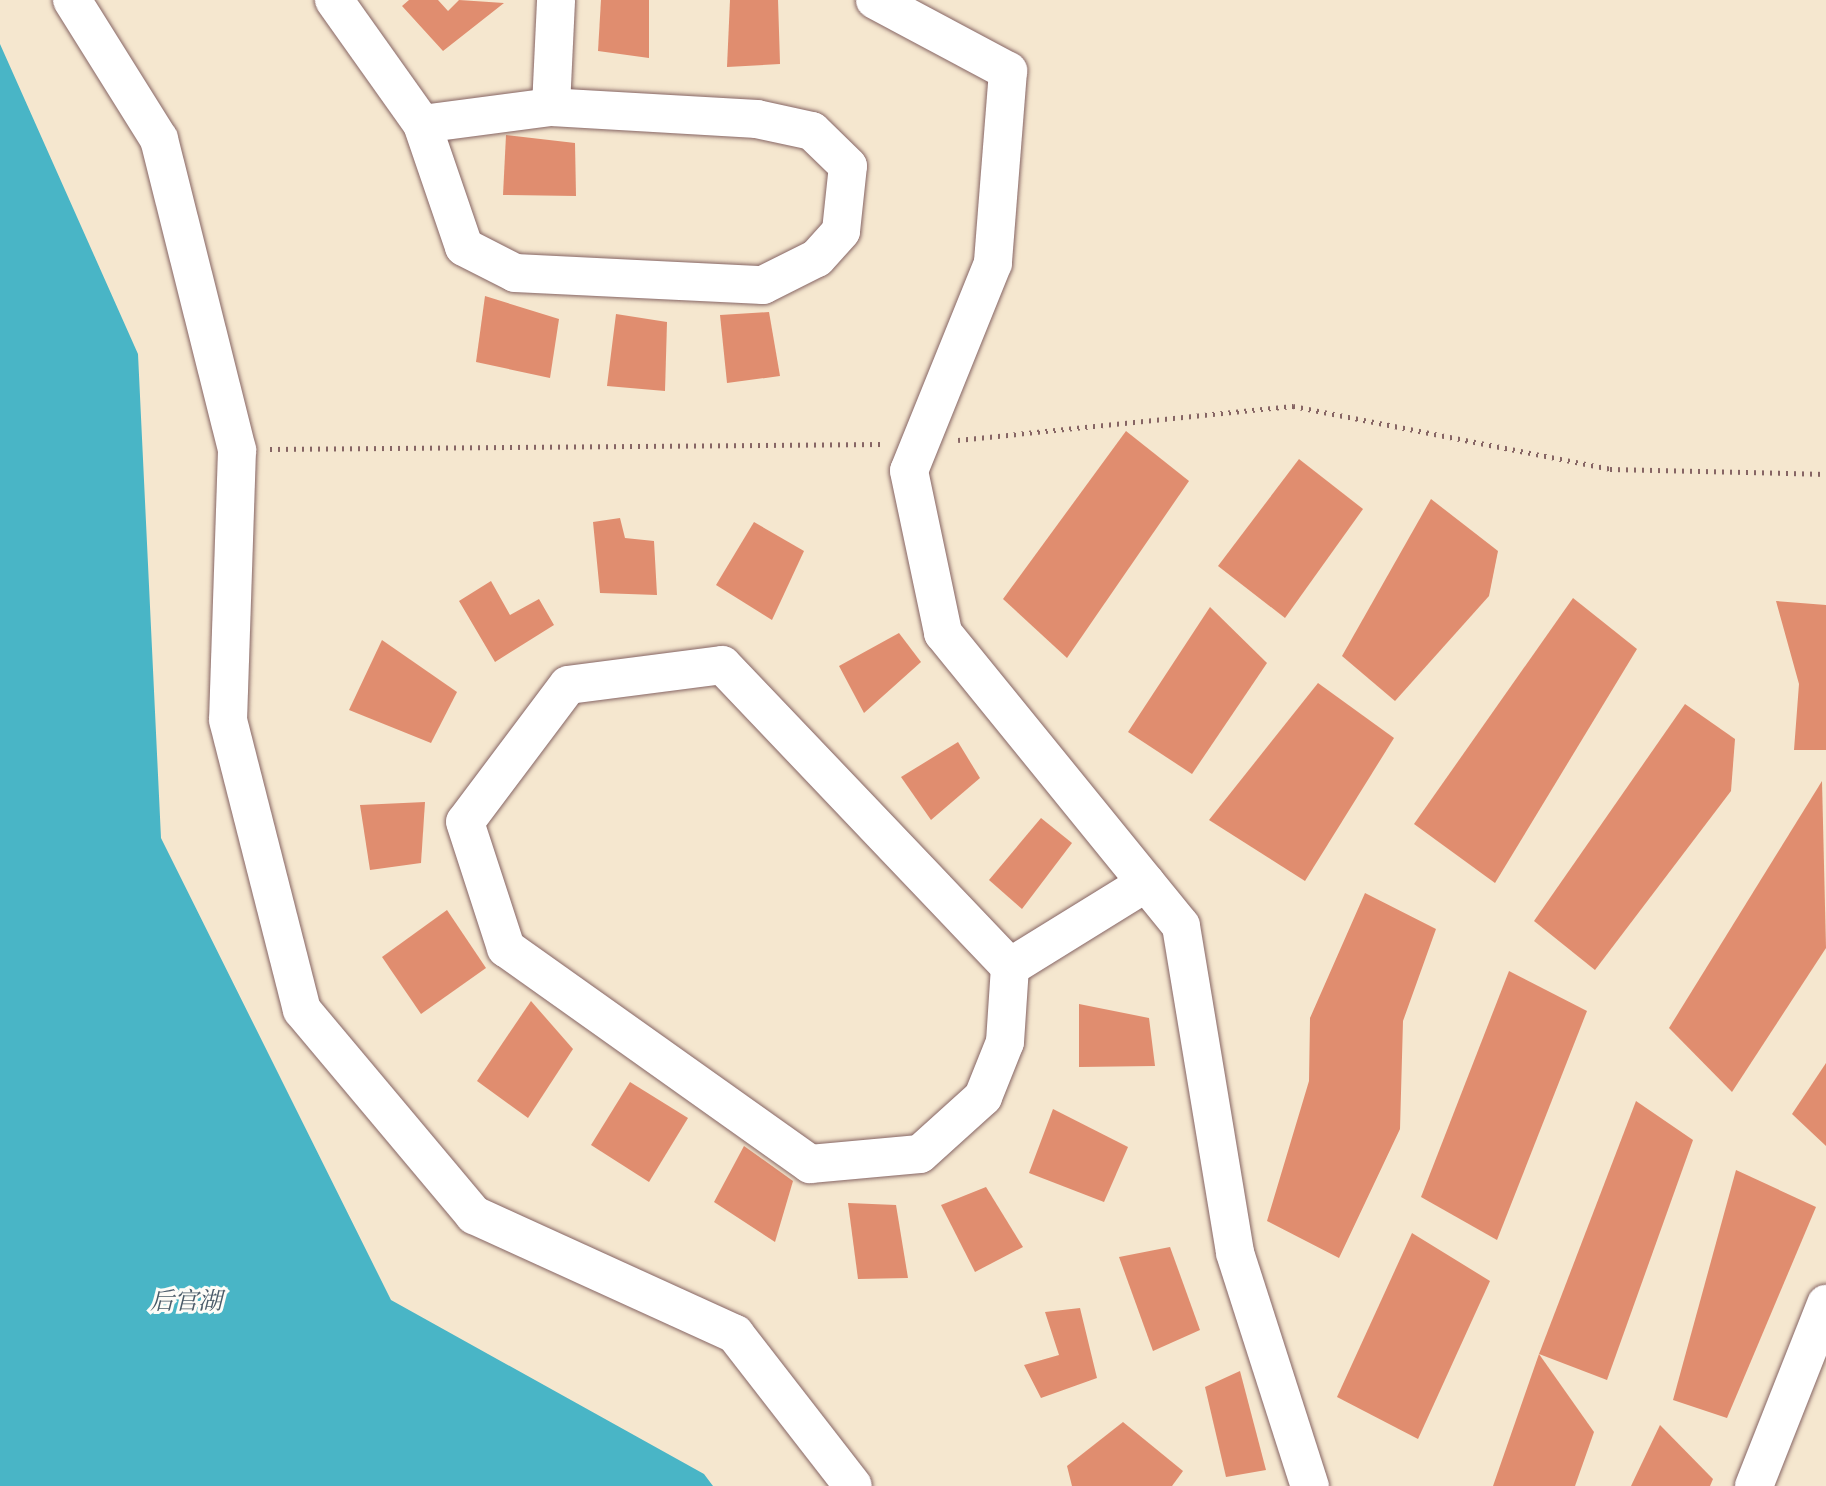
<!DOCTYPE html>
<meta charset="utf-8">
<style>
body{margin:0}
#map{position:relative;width:1826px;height:1486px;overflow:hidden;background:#f5e7cf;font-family:Alegreya,"Noto Serif SC",serif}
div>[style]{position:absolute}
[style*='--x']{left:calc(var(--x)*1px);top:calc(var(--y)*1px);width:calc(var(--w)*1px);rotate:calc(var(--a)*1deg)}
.water>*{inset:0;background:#49b5c6}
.building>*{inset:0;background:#e08d6f}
.path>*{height:5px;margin-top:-2.5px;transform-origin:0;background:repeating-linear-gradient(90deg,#866564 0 2px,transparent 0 8px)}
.roads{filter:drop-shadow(0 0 2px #866564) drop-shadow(0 0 2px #866564)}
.street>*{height:38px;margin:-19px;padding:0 19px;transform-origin:19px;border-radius:19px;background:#fff}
span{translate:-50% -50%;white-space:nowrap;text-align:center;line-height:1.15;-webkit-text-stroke:6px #fdfcf7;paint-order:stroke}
.water-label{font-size:24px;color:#4a5b69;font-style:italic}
</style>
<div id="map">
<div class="water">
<i style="clip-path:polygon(0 44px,138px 354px,161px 838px,391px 1300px,704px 1474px,713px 1486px,0 1486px)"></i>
</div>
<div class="building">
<i style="clip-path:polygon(409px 0,438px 0,448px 11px,459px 0,504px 3px,443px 51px,402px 6px)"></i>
<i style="clip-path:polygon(601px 0,649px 0,649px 58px,598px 51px)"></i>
<i style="clip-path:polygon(730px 0,778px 0,780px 64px,727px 67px)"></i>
<i style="clip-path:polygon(506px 135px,575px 143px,576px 196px,503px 195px)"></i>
<i style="clip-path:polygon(485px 296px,559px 319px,550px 378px,476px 362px)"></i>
<i style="clip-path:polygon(769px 312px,780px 376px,727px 383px,720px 315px)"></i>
<i style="clip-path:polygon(616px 314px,667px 322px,665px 391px,607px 386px)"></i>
<i style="clip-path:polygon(1126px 431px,1189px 481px,1067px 658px,1003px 599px)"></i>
<i style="clip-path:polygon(1299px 459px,1363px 509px,1285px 618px,1218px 566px)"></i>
<i style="clip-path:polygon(1431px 499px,1498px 551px,1489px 596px,1395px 701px,1342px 656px)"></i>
<i style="clip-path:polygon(620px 518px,625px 538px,654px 541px,657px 595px,600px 593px,593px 522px)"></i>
<i style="clip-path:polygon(754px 522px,804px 551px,772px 620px,716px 585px)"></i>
<i style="clip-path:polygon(491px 581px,510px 615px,539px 599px,554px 625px,495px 662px,459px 601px)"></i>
<i style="clip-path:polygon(1573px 598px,1637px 649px,1495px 883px,1414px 824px)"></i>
<i style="clip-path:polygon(1776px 601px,1826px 605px,1826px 750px,1794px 750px,1799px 684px)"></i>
<i style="clip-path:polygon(1210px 607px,1267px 663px,1192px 774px,1128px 732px)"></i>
<i style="clip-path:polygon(899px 633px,921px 662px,864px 713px,839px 666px)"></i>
<i style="clip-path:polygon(382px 640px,457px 692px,431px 743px,349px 710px)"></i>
<i style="clip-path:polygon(1318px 683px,1394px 738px,1305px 881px,1209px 820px)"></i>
<i style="clip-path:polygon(1685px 704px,1735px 739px,1731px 791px,1595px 970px,1534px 921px)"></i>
<i style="clip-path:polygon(958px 742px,980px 778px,931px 820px,901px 777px)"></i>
<i style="clip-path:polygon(1822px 781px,1826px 948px,1732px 1092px,1669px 1028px)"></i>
<i style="clip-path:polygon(425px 802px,421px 863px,370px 870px,360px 805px)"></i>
<i style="clip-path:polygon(1041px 818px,1072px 843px,1022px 909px,989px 880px)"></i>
<i style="clip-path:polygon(1365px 893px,1436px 929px,1403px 1021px,1400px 1129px,1339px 1258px,1267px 1221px,1309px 1081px,1310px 1018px)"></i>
<i style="clip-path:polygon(447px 910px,486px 968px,421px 1014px,382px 957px)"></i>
<i style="clip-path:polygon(1509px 971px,1587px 1011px,1497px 1240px,1421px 1197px)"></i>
<i style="clip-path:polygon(531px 1001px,573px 1049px,528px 1118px,477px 1081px)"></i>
<i style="clip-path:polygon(1079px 1004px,1149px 1018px,1155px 1066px,1079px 1067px)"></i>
<i style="clip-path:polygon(1826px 1063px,1826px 1146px,1792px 1114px)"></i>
<i style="clip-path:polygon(630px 1082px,688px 1118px,649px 1182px,591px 1145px)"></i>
<i style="clip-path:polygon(1636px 1101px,1693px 1140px,1607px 1380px,1539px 1354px)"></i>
<i style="clip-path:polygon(1053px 1109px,1128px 1147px,1104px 1202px,1029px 1173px)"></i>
<i style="clip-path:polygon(744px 1146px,793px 1181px,775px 1242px,714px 1202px)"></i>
<i style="clip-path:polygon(1736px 1170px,1816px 1207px,1727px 1418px,1673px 1400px)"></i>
<i style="clip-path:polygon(986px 1187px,1023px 1247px,975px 1272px,941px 1205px)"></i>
<i style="clip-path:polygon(848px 1203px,896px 1205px,908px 1278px,858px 1279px)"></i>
<i style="clip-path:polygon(1412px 1233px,1490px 1281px,1418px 1439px,1337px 1397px)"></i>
<i style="clip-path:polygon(1170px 1247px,1200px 1330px,1153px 1351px,1119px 1257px)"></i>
<i style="clip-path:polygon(1080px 1308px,1097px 1378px,1041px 1398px,1024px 1365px,1059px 1355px,1045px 1312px)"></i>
<i style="clip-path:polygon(1539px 1354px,1594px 1432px,1575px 1486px,1493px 1486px)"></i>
<i style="clip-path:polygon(1240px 1371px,1266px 1470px,1226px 1477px,1205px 1387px)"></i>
<i style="clip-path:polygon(1123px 1422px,1183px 1471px,1172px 1486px,1072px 1486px,1067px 1466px)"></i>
<i style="clip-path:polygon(1660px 1425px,1713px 1479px,1710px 1486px,1631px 1486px)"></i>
</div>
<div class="path">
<i style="--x:958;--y:440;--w:337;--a:-5.8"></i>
<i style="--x:1293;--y:406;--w:323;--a:11.2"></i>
<i style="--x:1610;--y:469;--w:216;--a:1.3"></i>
<i style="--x:270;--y:449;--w:614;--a:-0.47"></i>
</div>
<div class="roads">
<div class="street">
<i style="--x:72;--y:0;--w:164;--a:58"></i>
<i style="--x:159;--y:139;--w:321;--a:75.9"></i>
<i style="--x:237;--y:450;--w:270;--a:91.9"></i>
<i style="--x:228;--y:720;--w:299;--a:75.7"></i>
<i style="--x:302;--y:1010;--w:268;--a:50"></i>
<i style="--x:474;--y:1215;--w:287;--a:24.5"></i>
<i style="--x:735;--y:1334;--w:192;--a:52.2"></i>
<i style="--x:334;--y:0;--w:152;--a:54.6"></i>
<i style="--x:422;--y:124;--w:130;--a:71.1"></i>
<i style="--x:464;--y:247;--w:57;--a:27"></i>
<i style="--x:515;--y:273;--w:248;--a:2.8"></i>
<i style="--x:763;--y:285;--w:60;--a:-26.6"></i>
<i style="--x:817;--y:258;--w:36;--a:-48"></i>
<i style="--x:841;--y:231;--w:65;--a:-83.9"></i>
<i style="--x:848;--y:166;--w:50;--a:-135.8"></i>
<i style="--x:812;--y:131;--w:56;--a:-167.7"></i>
<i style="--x:757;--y:119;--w:206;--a:-176.7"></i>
<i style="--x:551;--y:107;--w:130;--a:172.5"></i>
<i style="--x:875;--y:0;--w:151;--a:28.1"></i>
<i style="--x:1008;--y:71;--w:193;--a:94.5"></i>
<i style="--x:993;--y:263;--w:224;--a:112"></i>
<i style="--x:909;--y:471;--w:166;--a:78.1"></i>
<i style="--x:943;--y:633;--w:377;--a:50.9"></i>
<i style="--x:1181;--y:926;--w:331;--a:80.6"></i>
<i style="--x:1235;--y:1253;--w:245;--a:72.2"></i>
<i style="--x:551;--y:107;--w:107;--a:-87.3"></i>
<i style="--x:1010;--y:967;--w:417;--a:-133.6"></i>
<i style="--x:722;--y:665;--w:155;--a:172.6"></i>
<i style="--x:568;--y:685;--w:171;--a:126.9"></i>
<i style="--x:465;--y:822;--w:133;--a:72"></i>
<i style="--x:506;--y:948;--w:373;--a:35.4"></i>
<i style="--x:810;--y:1164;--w:110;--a:-5.2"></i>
<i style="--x:920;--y:1154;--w:85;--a:-42.1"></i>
<i style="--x:983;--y:1097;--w:59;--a:-68.2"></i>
<i style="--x:1005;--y:1042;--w:75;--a:-86.2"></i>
<i style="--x:1010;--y:967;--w:160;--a:-31.7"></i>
<i style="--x:1754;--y:1486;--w:196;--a:-68.4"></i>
</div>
</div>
<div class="water-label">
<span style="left:186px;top:1302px">后官湖</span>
</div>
</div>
